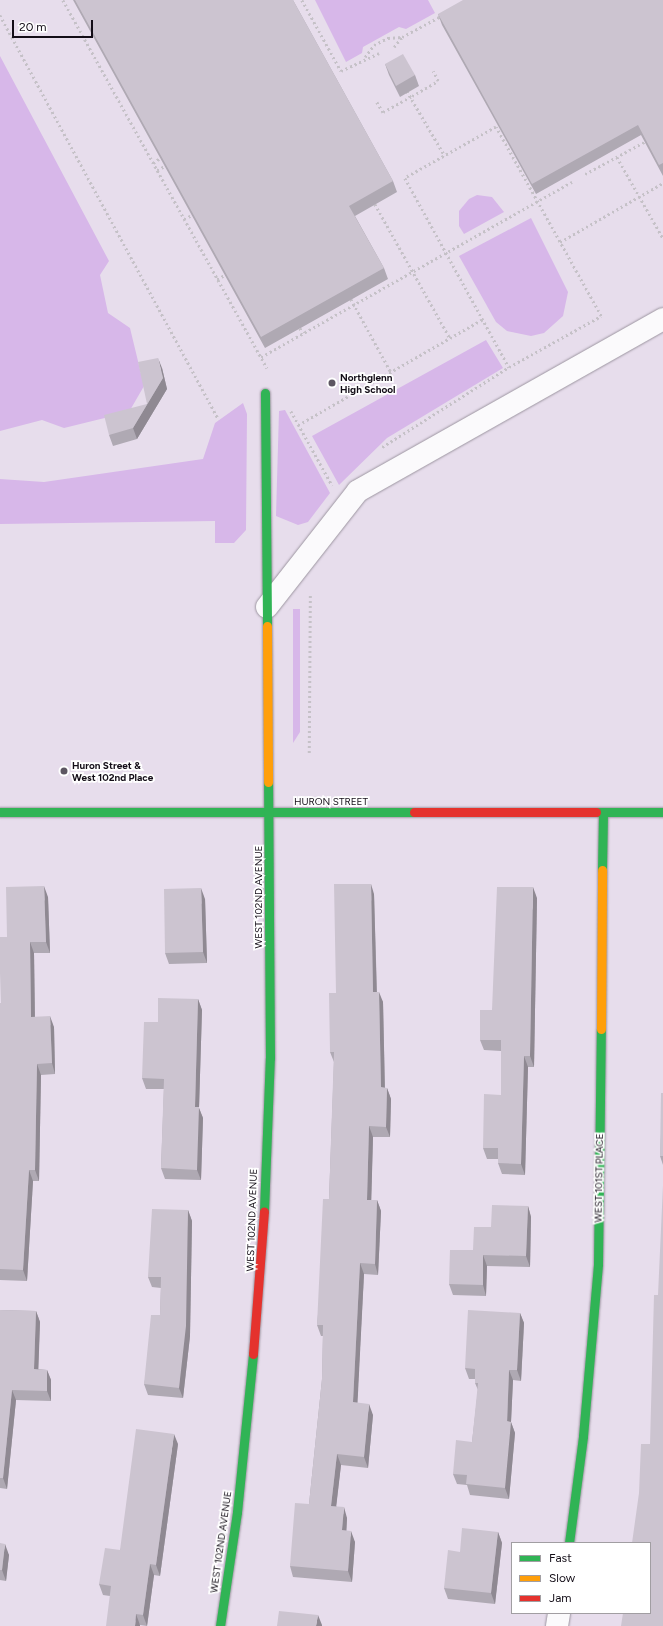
<!DOCTYPE html>
<style>
body{margin:0}
#map{position:relative;width:663px;height:1626px;overflow:hidden;background:#e7ddec;font-family:Figtree,sans-serif}
div>[style]{position:absolute}
[style*='--x']{left:calc(var(--x)*1px);top:calc(var(--y)*1px);width:calc(var(--w)*1px);rotate:calc(var(--a)*1deg)}
.green>*{inset:0;background:#d7b7e9}
.path>*{height:2.5px;margin-top:-1.25px;transform-origin:0;background:repeating-linear-gradient(90deg,#c5c1c7 0 2px,transparent 0 5px)}
.roads{filter:drop-shadow(0 0 1px #9c95a0) drop-shadow(0 0 1px #9c95a0)}
.street>*{height:22px;margin:-11px;padding:0 11px;transform-origin:11px;border-radius:11px;background:#fbfafc}
.fast>*{height:9px;margin:-4.5px;padding:0 4.5px;transform-origin:4.5px;border-radius:4.5px;background:#30b455}
.slow>*{height:9px;margin:-4.5px;padding:0 4.5px;transform-origin:4.5px;border-radius:4.5px;background:#ff9f0a}
.jam>*{height:9px;margin:-4.5px;padding:0 4.5px;transform-origin:4.5px;border-radius:4.5px;background:#e5322d}
.wall>*{inset:0;background:#afa9b3}
.shaded-wall>*{inset:0;background:#8f8992}
.building>*{inset:0;background:#ccc4d0}
.dots>*{width:11px;height:11px;translate:-50% -50%;box-sizing:border-box;border:2px solid #fff;border-radius:50%}
span{translate:-50% -50%;white-space:nowrap;text-align:center;line-height:1.15;-webkit-text-stroke:3.5px #fff;paint-order:stroke}
.poi-label{font-size:10px;color:#130d17;font-weight:700}
.left{translate:0 -50%;text-align:left}
.street-label{font-size:10px;color:#130d17}
.legend{position:absolute;left:511px;top:1542px;width:140px;height:72px;box-sizing:border-box;background:#fff;border:1px solid #a19ea2;margin:0;padding:5px 7px;list-style:none;font-size:12px;color:#130d17}
.legend li{display:flex;align-items:center;gap:8px;height:20px}
.legend b{width:20px;border:1px solid #a19ea2}
.scale{position:absolute;left:12px;top:20px;width:81px;height:18px;box-sizing:border-box;border:2px solid #130d17;border-top:0;padding-left:5px;font-size:12px;line-height:14px;white-space:nowrap;color:#130d17;-webkit-text-stroke:3px #fff;paint-order:stroke}
</style>
<div id="map">
<div class="green">
<i style="clip-path:polygon(315px 0,428px 0,435px 13px,406px 29px,399px 27px,363px 47px,362px 53px,346px 62px)"></i>
<i style="clip-path:polygon(0 56px,109px 261px,100px 275px,108px 313px,130px 328px,144px 386px,129px 412px,64px 428px,42px 420px,0 431px)"></i>
<i style="clip-path:polygon(477px 195px,492px 197px,504px 212px,464px 234px,459px 226px,459px 211px,469px 199px)"></i>
<i style="clip-path:polygon(531px 218px,568px 292px,563px 316px,544px 333px,531px 336px,507px 331px,496px 322px,459px 256px)"></i>
<i style="clip-path:polygon(486px 340px,503px 368px,387px 438px,339px 485px,312px 436px)"></i>
<i style="clip-path:polygon(243px 403px,247px 414px,246px 530px,234px 543px,215px 543px,215px 521px,0 524px,0 479px,44px 482px,203px 459px,215px 423px)"></i>
<i style="clip-path:polygon(285px 410px,330px 493px,308px 522px,298px 525px,276px 516px,279px 411px)"></i>
<i style="clip-path:polygon(293px 609px,300px 609px,300px 732px,293px 743px)"></i>
</div>
<div class="path">
<i style="--x:63;--y:0;--w:421;--a:61"></i>
<i style="--x:302;--y:0;--w:81;--a:61.2"></i>
<i style="--x:341;--y:71;--w:42;--a:-25.3"></i>
<i style="--x:0;--y:15;--w:460;--a:61.6"></i>
<i style="--x:394;--y:47;--w:13;--a:-51"></i>
<i style="--x:402;--y:37;--w:44;--a:-28.3"></i>
<i style="--x:365;--y:57;--w:15;--a:-53"></i>
<i style="--x:374;--y:45;--w:16;--a:-27"></i>
<i style="--x:388;--y:38;--w:14;--a:-4"></i>
<i style="--x:407;--y:91;--w:75;--a:59.7"></i>
<i style="--x:377;--y:102;--w:12;--a:59"></i>
<i style="--x:383;--y:112;--w:33;--a:-29"></i>
<i style="--x:412;--y:96;--w:30;--a:-30"></i>
<i style="--x:438;--y:81;--w:11;--a:-117"></i>
<i style="--x:617;--y:157;--w:93;--a:60.4"></i>
<i style="--x:153;--y:163;--w:9;--a:-36"></i>
<i style="--x:157;--y:170;--w:9;--a:-27"></i>
<i style="--x:585;--y:174;--w:72;--a:-28.4"></i>
<i style="--x:375;--y:204;--w:154;--a:60.8"></i>
<i style="--x:184;--y:219;--w:9;--a:-27"></i>
<i style="--x:560;--y:242;--w:119;--a:-29.8"></i>
<i style="--x:217;--y:279;--w:9;--a:-27"></i>
<i style="--x:351;--y:299;--w:83;--a:61.3"></i>
<i style="--x:300;--y:328;--w:6;--a:59"></i>
<i style="--x:261;--y:357;--w:357;--a:-29.4"></i>
<i style="--x:291;--y:411;--w:85;--a:61"></i>
<i style="--x:298;--y:425;--w:213;--a:-29.8"></i>
<i style="--x:382;--y:447;--w:150;--a:-32.2"></i>
<i style="--x:509;--y:367;--w:105;--a:-29"></i>
<i style="--x:601;--y:316;--w:216;--a:-119.1"></i>
<i style="--x:496;--y:127;--w:104;--a:150.7"></i>
<i style="--x:405;--y:178;--w:216;--a:61.2"></i>
<i style="--x:309;--y:753;--w:158;--a:-89.6"></i>
</div>
<div class="roads">
<div class="street">
<i style="--x:267;--y:607;--w:147;--a:-51.9"></i>
<i style="--x:358;--y:491;--w:350;--a:-29.4"></i>
<i style="--x:557;--y:1626;--w:13;--a:-81"></i>
</div>
<div class="fast">
<i style="--x:265;--y:393;--w:233;--a:89.5"></i>
<i style="--x:0;--y:812;--w:414;--a:0"></i>
<i style="--x:596;--y:812;--w:67;--a:0"></i>
<i style="--x:602;--y:870;--w:58;--a:-89"></i>
<i style="--x:264;--y:1211;--w:153;--a:-87.8"></i>
<i style="--x:270;--y:1058;--w:276;--a:-90.4"></i>
<i style="--x:569;--y:1543;--w:108;--a:-82.5"></i>
<i style="--x:583;--y:1436;--w:173;--a:-85"></i>
<i style="--x:598;--y:1264;--w:235;--a:-89.3"></i>
<i style="--x:220;--y:1626;--w:115;--a:-81.5"></i>
<i style="--x:237;--y:1512;--w:159;--a:-84.2"></i>
</div>
<div class="slow">
<i style="--x:267;--y:626;--w:156;--a:89.6"></i>
<i style="--x:601;--y:1029;--w:159;--a:-89.6"></i>
</div>
<div class="jam">
<i style="--x:414;--y:812;--w:182;--a:0"></i>
<i style="--x:253;--y:1354;--w:143;--a:-85.6"></i>
</div>
</div>
<div class="wall">
<i style="clip-path:polygon(73px 0,293px 0,393px 181px,397px 192px,355px 216px,384px 268px,388px 279px,265px 348px)"></i>
<i style="clip-path:polygon(663px 0,663px 176px,641px 135px,536px 194px,442px 25px,438px 14px)"></i>
<i style="clip-path:polygon(385px 64px,415px 75px,419px 86px,400px 97px,389px 75px)"></i>
<i style="clip-path:polygon(162px 368px,167px 389px,137px 439px,113px 446px,109px 435px,147px 404px)"></i>
<i style="clip-path:polygon(374px 894px,377px 992px,383px 1002px,385px 1088px,387px 1088px,391px 1099px,390px 1137px,373px 1137px,371px 1200px,377px 1200px,381px 1211px,378px 1275px,364px 1274px,357px 1403px,373px 1415px,368px 1468px,341px 1465px,336px 1506px,347px 1518px,346px 1531px,355px 1542px,352px 1582px,293px 1577px,290px 1566px,309px 1504px,322px 1379px,323px 1336px,321px 1336px,317px 1325px,329px 1199px,334px 1062px,330px 1052px,336px 993px)"></i>
<i style="clip-path:polygon(48px 897px,50px 953px,34px 953px,35px 1017px,54px 1027px,55px 1074px,41px 1075px,39px 1181px,33px 1181px,27px 1281px,0 1280px,0 1003px,1px 1003px,7px 937px)"></i>
<i style="clip-path:polygon(537px 898px,534px 1067px,528px 1067px,525px 1175px,502px 1174px,498px 1163px,498px 1159px,487px 1159px,483px 1148px,501px 1095px,501px 1051px,484px 1050px,480px 1040px,492px 1010px)"></i>
<i style="clip-path:polygon(205px 899px,207px 963px,169px 964px,165px 953px)"></i>
<i style="clip-path:polygon(198px 999px,202px 1010px,199px 1108px,203px 1118px,201px 1180px,165px 1179px,161px 1168px,164px 1089px,146px 1089px,142px 1078px,158px 1022px)"></i>
<i style="clip-path:polygon(663px 1093px,663px 1165px,660px 1156px)"></i>
<i style="clip-path:polygon(528px 1206px,531px 1217px,530px 1267px,487px 1266px,486px 1296px,453px 1295px,449px 1284px,473px 1250px,491px 1227px)"></i>
<i style="clip-path:polygon(188px 1210px,192px 1221px,190px 1336px,183px 1398px,148px 1395px,144px 1384px,160px 1315px,161px 1288px,152px 1287px,148px 1277px)"></i>
<i style="clip-path:polygon(0 1310px,36px 1311px,40px 1322px,38px 1369px,47px 1370px,51px 1380px,51px 1401px,16px 1400px,7px 1489px,0 1488px)"></i>
<i style="clip-path:polygon(520px 1313px,524px 1323px,521px 1381px,513px 1380px,511px 1422px,515px 1433px,509px 1499px,470px 1495px,467px 1485px,457px 1484px,453px 1474px,472px 1442px,478px 1390px,475px 1383px,475px 1379px,469px 1379px,465px 1368px)"></i>
<i style="clip-path:polygon(178px 1444px,160px 1576px,154px 1575px,147px 1626px,140px 1625px,110px 1596px,103px 1595px,99px 1584px,120px 1550px)"></i>
<i style="clip-path:polygon(498px 1532px,502px 1543px,495px 1604px,448px 1599px,444px 1588px,460px 1552px)"></i>
<i style="clip-path:polygon(0 1543px,9px 1555px,6px 1581px,0 1580px)"></i>
</div>
<div class="shaded-wall">
<i style="clip-path:polygon(158px 358px,162px 368px,167px 389px,137px 439px,133px 428px,163px 378px)"></i>
<i style="clip-path:polygon(371px 884px,374px 894px,377px 1003px,373px 992px)"></i>
<i style="clip-path:polygon(44px 886px,48px 897px,50px 953px,46px 942px)"></i>
<i style="clip-path:polygon(533px 887px,537px 898px,534px 1067px,530px 1056px)"></i>
<i style="clip-path:polygon(201px 888px,205px 899px,207px 963px,203px 952px)"></i>
<i style="clip-path:polygon(30px 942px,34px 953px,35px 1027px,31px 1017px)"></i>
<i style="clip-path:polygon(379px 992px,383px 1002px,385px 1098px,381px 1087px)"></i>
<i style="clip-path:polygon(198px 999px,202px 1010px,199px 1108px,203px 1118px,201px 1180px,197px 1170px,195px 1107px)"></i>
<i style="clip-path:polygon(50px 1016px,54px 1027px,55px 1074px,52px 1063px)"></i>
<i style="clip-path:polygon(524px 1056px,528px 1067px,525px 1175px,521px 1164px)"></i>
<i style="clip-path:polygon(37px 1064px,41px 1075px,39px 1181px,35px 1170px)"></i>
<i style="clip-path:polygon(387px 1088px,391px 1099px,390px 1137px,386px 1127px)"></i>
<i style="clip-path:polygon(369px 1126px,373px 1137px,371px 1211px,367px 1200px)"></i>
<i style="clip-path:polygon(29px 1170px,33px 1181px,27px 1281px,23px 1270px)"></i>
<i style="clip-path:polygon(377px 1200px,381px 1211px,378px 1275px,375px 1264px)"></i>
<i style="clip-path:polygon(528px 1206px,531px 1217px,530px 1267px,526px 1256px)"></i>
<i style="clip-path:polygon(188px 1210px,192px 1221px,190px 1336px,183px 1398px,179px 1388px)"></i>
<i style="clip-path:polygon(483px 1255px,487px 1266px,486px 1296px,483px 1285px)"></i>
<i style="clip-path:polygon(360px 1263px,364px 1274px,357px 1413px,353px 1402px)"></i>
<i style="clip-path:polygon(36px 1311px,40px 1322px,38px 1380px,34px 1369px)"></i>
<i style="clip-path:polygon(520px 1313px,524px 1323px,521px 1381px,517px 1370px)"></i>
<i style="clip-path:polygon(47px 1370px,51px 1380px,51px 1401px,47px 1391px)"></i>
<i style="clip-path:polygon(509px 1370px,513px 1380px,511px 1422px,515px 1433px,509px 1499px,505px 1488px)"></i>
<i style="clip-path:polygon(12px 1390px,16px 1400px,7px 1489px,3px 1478px)"></i>
<i style="clip-path:polygon(369px 1404px,373px 1415px,368px 1468px,364px 1457px)"></i>
<i style="clip-path:polygon(174px 1434px,178px 1444px,160px 1576px,156px 1565px)"></i>
<i style="clip-path:polygon(337px 1454px,341px 1465px,335px 1517px,331px 1506px)"></i>
<i style="clip-path:polygon(344px 1507px,347px 1518px,346px 1541px,342px 1530px)"></i>
<i style="clip-path:polygon(351px 1531px,355px 1542px,352px 1582px,348px 1571px)"></i>
<i style="clip-path:polygon(498px 1532px,502px 1543px,495px 1604px,491px 1593px)"></i>
<i style="clip-path:polygon(5px 1544px,9px 1555px,6px 1581px,2px 1570px)"></i>
<i style="clip-path:polygon(150px 1564px,154px 1575px,147px 1626px,143px 1615px)"></i>
<i style="clip-path:polygon(136px 1614px,140px 1625px,140px 1626px,135px 1626px)"></i>
<i style="clip-path:polygon(318px 1615px,322px 1625px,322px 1626px,316px 1626px)"></i>
</div>
<div class="building">
<i style="clip-path:polygon(75px 0,293px 0,393px 181px,349px 206px,384px 268px,261px 337px)"></i>
<i style="clip-path:polygon(463px 0,663px 0,663px 163px,659px 165px,638px 125px,532px 184px,438px 14px)"></i>
<i style="clip-path:polygon(403px 54px,415px 75px,396px 86px,385px 64px)"></i>
<i style="clip-path:polygon(158px 358px,163px 378px,133px 428px,109px 435px,104px 415px,147px 404px,138px 362px)"></i>
<i style="clip-path:polygon(334px 884px,371px 884px,373px 992px,379px 992px,381px 1087px,387px 1088px,386px 1127px,369px 1126px,367px 1200px,377px 1200px,375px 1264px,360px 1263px,353px 1402px,369px 1404px,364px 1457px,337px 1454px,331px 1506px,344px 1507px,342px 1530px,351px 1531px,348px 1571px,290px 1566px,295px 1503px,309px 1504px,322px 1379px,323px 1325px,317px 1325px,323px 1199px,329px 1199px,334px 1052px,330px 1052px,329px 993px,336px 993px)"></i>
<i style="clip-path:polygon(44px 886px,46px 942px,30px 942px,31px 1017px,50px 1016px,52px 1063px,37px 1064px,35px 1170px,29px 1170px,23px 1270px,0 1269px,0 1003px,1px 1003px,0 973px,0 937px,7px 937px,6px 887px)"></i>
<i style="clip-path:polygon(497px 887px,533px 887px,530px 1056px,524px 1056px,521px 1164px,498px 1163px,498px 1148px,483px 1148px,484px 1094px,501px 1095px,501px 1040px,480px 1040px,480px 1010px,492px 1010px)"></i>
<i style="clip-path:polygon(201px 888px,203px 952px,165px 953px,164px 889px)"></i>
<i style="clip-path:polygon(158px 998px,198px 999px,195px 1107px,199px 1107px,197px 1170px,161px 1168px,164px 1079px,142px 1078px,144px 1022px,158px 1022px)"></i>
<i style="clip-path:polygon(661px 1093px,663px 1093px,663px 1156px,660px 1156px)"></i>
<i style="clip-path:polygon(663px 1185px,663px 1626px,621px 1626px,623px 1613px,650px 1613px,650px 1543px,632px 1543px,639px 1493px,641px 1444px,650px 1444px,654px 1295px,658px 1295px)"></i>
<i style="clip-path:polygon(492px 1205px,528px 1206px,526px 1256px,483px 1255px,483px 1285px,449px 1284px,450px 1250px,473px 1250px,474px 1227px,491px 1227px)"></i>
<i style="clip-path:polygon(152px 1209px,188px 1210px,186px 1326px,179px 1388px,144px 1384px,151px 1315px,160px 1315px,161px 1277px,148px 1277px)"></i>
<i style="clip-path:polygon(0 1310px,36px 1311px,34px 1369px,47px 1370px,47px 1391px,12px 1390px,3px 1478px,0 1478px)"></i>
<i style="clip-path:polygon(468px 1310px,520px 1313px,517px 1370px,509px 1370px,507px 1421px,511px 1422px,505px 1488px,466px 1484px,467px 1475px,453px 1474px,456px 1440px,472px 1442px,478px 1383px,475px 1383px,475px 1369px,465px 1368px)"></i>
<i style="clip-path:polygon(136px 1429px,174px 1434px,156px 1565px,150px 1564px,143px 1615px,136px 1614px,135px 1626px,106px 1626px,111px 1586px,99px 1584px,105px 1548px,120px 1550px)"></i>
<i style="clip-path:polygon(462px 1528px,498px 1532px,491px 1593px,444px 1588px,448px 1550px,460px 1552px)"></i>
<i style="clip-path:polygon(0 1543px,5px 1544px,2px 1570px,0 1570px)"></i>
<i style="clip-path:polygon(279px 1611px,318px 1615px,316px 1626px,277px 1626px)"></i>
</div>
<div class="dots">
<i style="left:332px;top:383px;background:#5d5662"></i>
<i style="left:64px;top:771px;background:#5d5662"></i>
</div>
<div class="poi-label">
<span class="left" style="left:340px;top:383px">Northglenn<br>High School</span>
<span class="left" style="left:72px;top:771px">Huron Street &amp;<br>West 102nd Place</span>
</div>
<div class="street-label">
<span style="left:331px;top:802px">HURON STREET</span>
<span style="left:259px;top:897px;rotate:-90deg">WEST 102ND AVENUE</span>
<span style="left:599px;top:1178px;rotate:-89deg">WEST 101ST PLACE</span>
<span style="left:252px;top:1220px;rotate:-88deg">WEST 102ND AVENUE</span>
<span style="left:221px;top:1542px;rotate:-82deg">WEST 102ND AVENUE</span>
</div>
<ul class="legend">
<li><b style="height:5px;background:#30b455"></b>Fast</li>
<li><b style="height:5px;background:#ff9f0a"></b>Slow</li>
<li><b style="height:5px;background:#e5322d"></b>Jam</li>
</ul>
<div class="scale">20 m</div>
</div>
